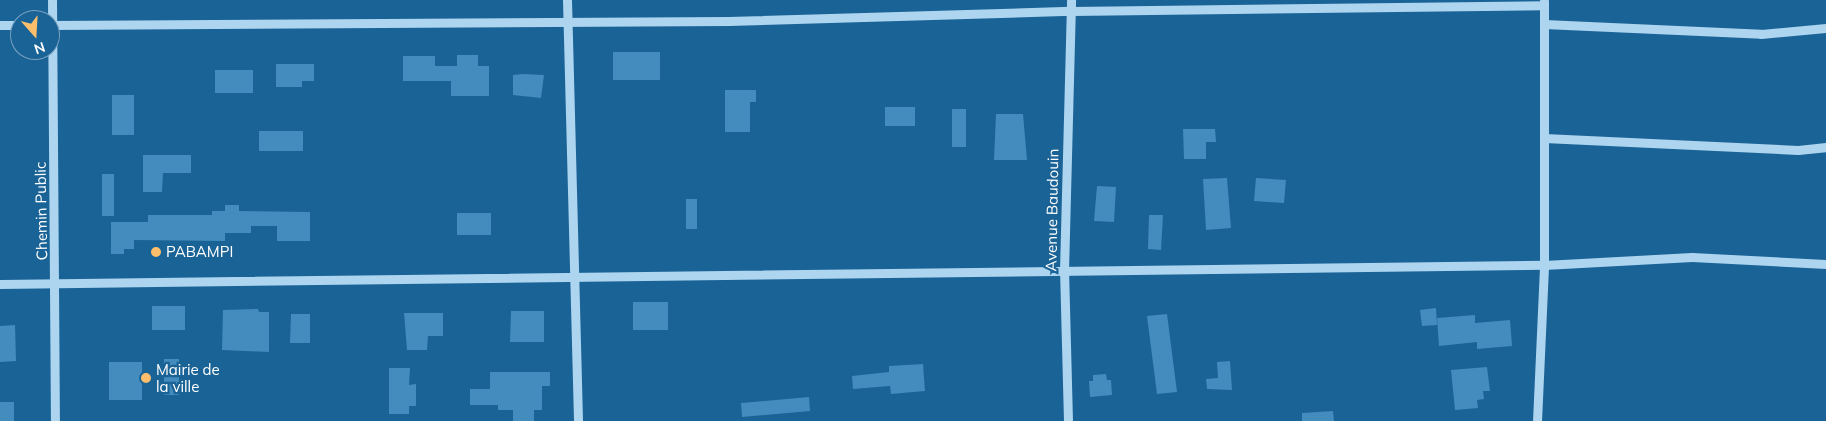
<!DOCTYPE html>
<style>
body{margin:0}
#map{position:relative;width:1826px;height:421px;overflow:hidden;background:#1a6396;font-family:Mulish,sans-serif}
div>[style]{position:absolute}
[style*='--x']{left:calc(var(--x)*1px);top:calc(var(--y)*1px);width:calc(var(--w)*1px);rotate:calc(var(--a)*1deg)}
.building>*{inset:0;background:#438cbd}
.minor>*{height:9px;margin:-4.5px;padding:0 4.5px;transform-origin:4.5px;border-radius:4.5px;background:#add5f0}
.dots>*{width:14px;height:14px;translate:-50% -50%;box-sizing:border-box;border:2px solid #1a6396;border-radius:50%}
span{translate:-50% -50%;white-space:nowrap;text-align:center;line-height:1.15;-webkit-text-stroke:4.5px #1a6396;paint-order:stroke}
.street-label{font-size:15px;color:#fff}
.poi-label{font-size:15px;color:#fff}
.left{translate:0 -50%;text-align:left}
.north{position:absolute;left:10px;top:10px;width:50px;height:50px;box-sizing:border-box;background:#1a6396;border:1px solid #76a1c0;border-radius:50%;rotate:161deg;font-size:14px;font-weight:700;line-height:20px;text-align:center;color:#fff}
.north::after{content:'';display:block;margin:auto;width:18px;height:22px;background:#ffbe6c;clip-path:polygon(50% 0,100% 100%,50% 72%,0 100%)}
</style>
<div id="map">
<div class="building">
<i style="clip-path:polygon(613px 52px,660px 52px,660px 80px,613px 80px)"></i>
<i style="clip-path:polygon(457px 55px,478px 55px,478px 66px,489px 66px,489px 96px,451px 96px,451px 81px,403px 81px,403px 56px,435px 56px,435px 66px,457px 66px)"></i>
<i style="clip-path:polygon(276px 64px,314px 64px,314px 81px,302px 81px,302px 87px,276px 87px)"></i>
<i style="clip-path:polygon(215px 70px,253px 70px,253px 93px,215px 93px)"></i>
<i style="clip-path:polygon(522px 74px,544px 75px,541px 98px,513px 95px,513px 75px)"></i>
<i style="clip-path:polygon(725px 90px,756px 90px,756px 102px,750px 102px,750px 132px,725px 132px)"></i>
<i style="clip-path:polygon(112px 95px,134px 95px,134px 135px,112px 135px)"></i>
<i style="clip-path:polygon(885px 107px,915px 107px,915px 126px,885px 126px)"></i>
<i style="clip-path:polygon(952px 109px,966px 109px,966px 147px,952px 147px)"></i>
<i style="clip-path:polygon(996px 114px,1023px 114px,1027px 160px,994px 160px)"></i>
<i style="clip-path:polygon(1183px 129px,1215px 129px,1216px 142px,1206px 142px,1206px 159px,1184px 159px)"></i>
<i style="clip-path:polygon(259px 131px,303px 131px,303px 151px,259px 151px)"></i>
<i style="clip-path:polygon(143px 155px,191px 155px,191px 173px,163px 173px,162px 192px,143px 192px)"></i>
<i style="clip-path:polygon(102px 174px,114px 174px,114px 216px,102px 216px)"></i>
<i style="clip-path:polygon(1227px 178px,1231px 228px,1206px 230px,1203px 179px)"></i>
<i style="clip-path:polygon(1256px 178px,1286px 180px,1284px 203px,1254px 201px)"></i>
<i style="clip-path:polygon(1097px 186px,1116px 187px,1114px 222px,1094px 221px)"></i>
<i style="clip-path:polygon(686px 199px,697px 199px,697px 229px,686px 229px)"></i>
<i style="clip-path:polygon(225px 205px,239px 205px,239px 211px,310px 212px,310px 241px,277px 241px,277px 226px,251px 226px,251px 233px,225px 233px,225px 241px,134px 240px,134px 249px,124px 249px,124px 254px,111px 254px,111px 222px,148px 222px,148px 215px,212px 215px,212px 211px,225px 211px)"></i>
<i style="clip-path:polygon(457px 213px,491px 213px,491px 235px,457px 235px)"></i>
<i style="clip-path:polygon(1149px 215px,1163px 215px,1161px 250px,1148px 249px)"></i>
<i style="clip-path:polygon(633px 302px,668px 302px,668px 330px,633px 330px)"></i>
<i style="clip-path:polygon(152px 306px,185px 306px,185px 330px,152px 330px)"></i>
<i style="clip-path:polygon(1436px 308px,1437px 325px,1422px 326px,1420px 310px)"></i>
<i style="clip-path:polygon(258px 309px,259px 312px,269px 312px,269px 352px,222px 350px,223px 310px)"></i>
<i style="clip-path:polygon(511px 311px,544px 311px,544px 342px,510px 342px)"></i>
<i style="clip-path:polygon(404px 313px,443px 313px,443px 336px,428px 336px,427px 350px,407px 350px)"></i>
<i style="clip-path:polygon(291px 314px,310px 314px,310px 343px,290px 343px)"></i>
<i style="clip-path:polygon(1167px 314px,1177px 392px,1157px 394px,1147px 316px)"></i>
<i style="clip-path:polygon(1475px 315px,1475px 323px,1510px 320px,1512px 346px,1477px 349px,1477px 342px,1439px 346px,1437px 318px)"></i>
<i style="clip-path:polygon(15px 325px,16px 361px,0 362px,0 326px)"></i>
<i style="clip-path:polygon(164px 359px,179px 359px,179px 395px,164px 395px)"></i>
<i style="clip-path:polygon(1230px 361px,1232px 390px,1207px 389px,1206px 379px,1218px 378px,1217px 362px)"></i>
<i style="clip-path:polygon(109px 362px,142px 362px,142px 400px,109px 400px)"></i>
<i style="clip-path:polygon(923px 364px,925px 391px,891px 394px,890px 386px,853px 389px,852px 376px,889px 372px,889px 366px)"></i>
<i style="clip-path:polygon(1487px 367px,1490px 391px,1483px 391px,1484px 399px,1477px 400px,1478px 408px,1455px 410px,1451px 370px)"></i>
<i style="clip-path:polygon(389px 368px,410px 368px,409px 385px,416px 384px,416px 406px,409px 406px,409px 414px,389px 414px)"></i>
<i style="clip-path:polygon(490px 372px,550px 372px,550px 386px,542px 386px,542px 410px,534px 410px,534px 421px,513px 421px,513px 410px,498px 410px,498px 405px,470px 405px,470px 389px,490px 389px)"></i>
<i style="clip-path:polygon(1106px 374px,1107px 380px,1111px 380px,1112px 395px,1090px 397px,1089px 381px,1093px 381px,1093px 375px)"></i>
<i style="clip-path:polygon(809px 397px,810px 411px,742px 417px,741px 403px)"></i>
<i style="clip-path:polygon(0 402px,14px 402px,14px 421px,0 421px)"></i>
<i style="clip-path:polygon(1333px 411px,1334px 421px,1302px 421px,1302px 413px)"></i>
</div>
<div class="minor">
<i style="--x:52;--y:0;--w:421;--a:89.6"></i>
<i style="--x:567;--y:0;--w:421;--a:88.5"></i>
<i style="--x:1544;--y:24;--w:217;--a:2.6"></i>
<i style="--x:1761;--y:34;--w:65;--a:-5.3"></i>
<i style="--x:0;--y:25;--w:20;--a:0"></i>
<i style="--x:50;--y:25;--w:679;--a:-0.34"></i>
<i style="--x:729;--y:21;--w:342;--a:-1.7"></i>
<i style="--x:1071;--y:11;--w:473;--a:-0.7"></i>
<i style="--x:1544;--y:138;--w:254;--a:2.7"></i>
<i style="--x:1798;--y:150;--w:28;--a:-6"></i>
<i style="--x:0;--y:284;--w:1544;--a:-0.71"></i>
<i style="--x:1544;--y:265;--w:148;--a:-3.1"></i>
<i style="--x:1692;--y:257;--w:134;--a:3"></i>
<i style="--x:1068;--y:421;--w:150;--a:-91.5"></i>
<i style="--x:1064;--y:271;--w:271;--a:-88.5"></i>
<i style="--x:1537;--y:421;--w:156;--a:-87.4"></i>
<i style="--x:1544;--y:265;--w:264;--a:-90"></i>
</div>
<div class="dots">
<i style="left:156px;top:252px;background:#ffbe6c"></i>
<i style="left:146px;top:378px;background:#ffbe6c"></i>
</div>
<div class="street-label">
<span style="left:1052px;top:210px;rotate:-89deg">Avenue Baudouin</span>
<span style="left:41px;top:211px;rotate:-91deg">Chemin Public</span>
</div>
<div class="poi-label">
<span class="left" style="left:166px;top:252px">PABAMPI</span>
<span class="left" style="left:156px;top:378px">Mairie de<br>la ville</span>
</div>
<div class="north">N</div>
</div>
